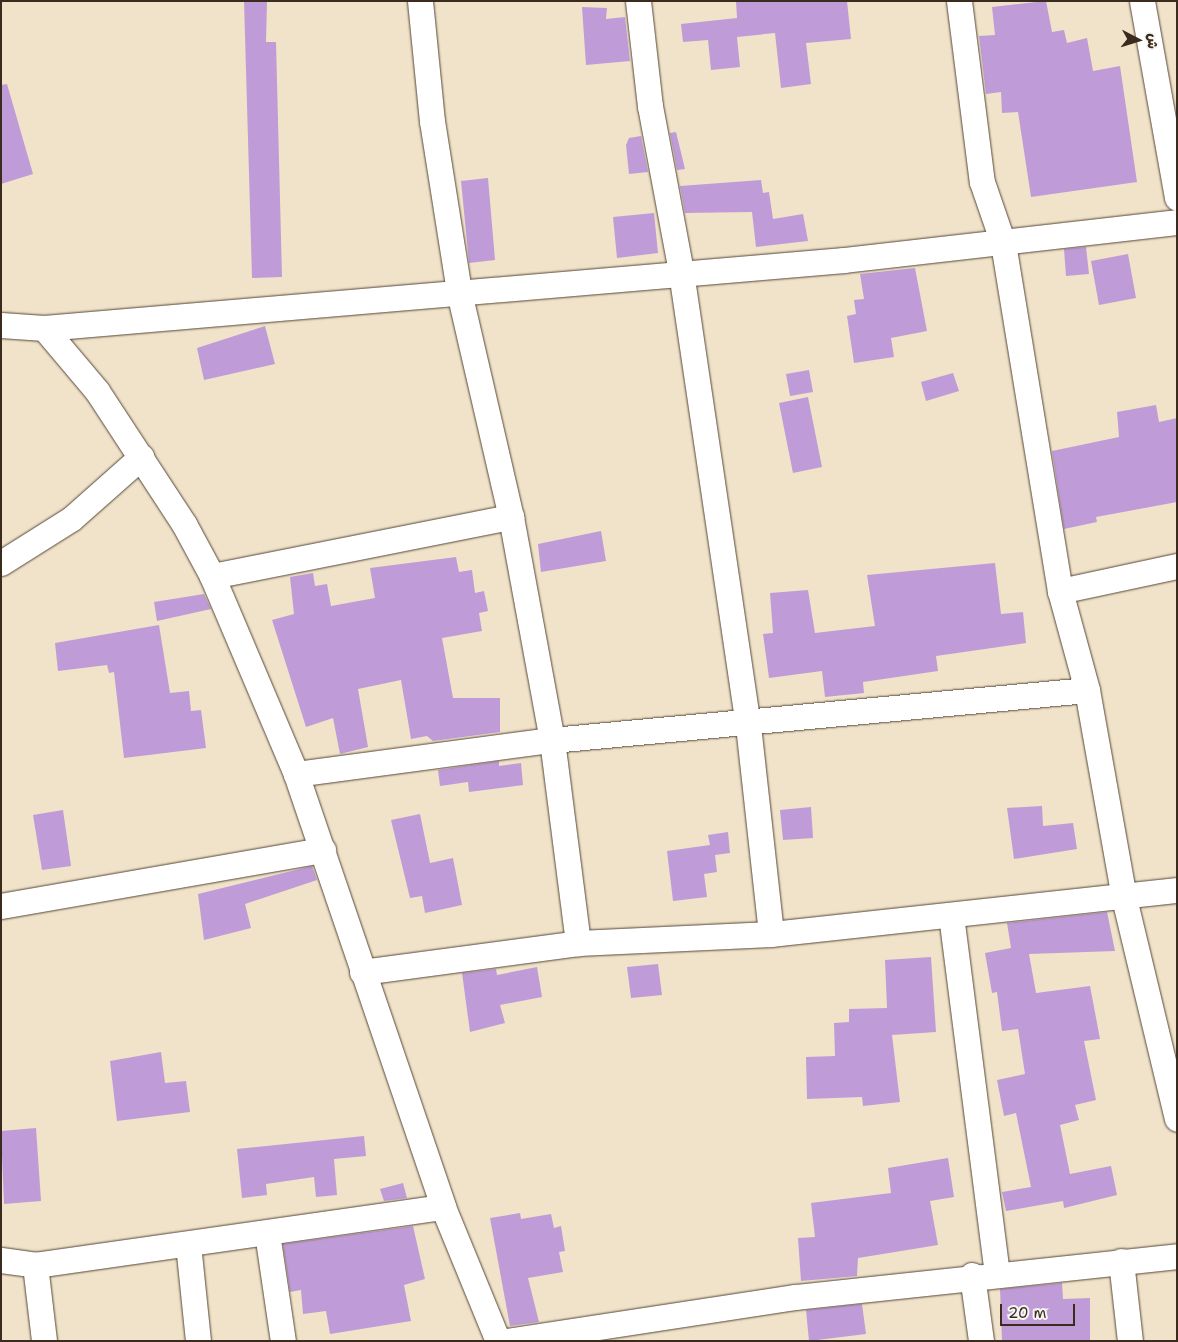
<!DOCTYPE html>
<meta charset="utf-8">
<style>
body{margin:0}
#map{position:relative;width:1178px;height:1342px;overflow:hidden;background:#f0e3c9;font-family:"Shantell Sans","Playpen Sans Arabic",sans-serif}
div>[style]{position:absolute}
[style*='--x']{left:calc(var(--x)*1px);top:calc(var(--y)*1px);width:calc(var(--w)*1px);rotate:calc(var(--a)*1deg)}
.building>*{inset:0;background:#bf9cd8}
.roads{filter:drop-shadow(0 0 1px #564638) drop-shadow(0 0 1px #564638)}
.minor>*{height:25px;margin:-12.5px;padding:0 12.5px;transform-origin:12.5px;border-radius:12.5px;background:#fff}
span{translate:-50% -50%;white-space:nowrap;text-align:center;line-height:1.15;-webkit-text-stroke:5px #f6f6f2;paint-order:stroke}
.frame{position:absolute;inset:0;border:2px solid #3b2a1e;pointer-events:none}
.north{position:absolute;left:1113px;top:15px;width:50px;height:50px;-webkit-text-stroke:4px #f6f6f2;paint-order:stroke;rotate:95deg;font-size:14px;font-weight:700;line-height:20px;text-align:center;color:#3b2a1e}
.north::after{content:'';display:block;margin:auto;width:18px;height:22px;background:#3b2a1e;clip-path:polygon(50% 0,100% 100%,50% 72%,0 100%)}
.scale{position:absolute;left:1000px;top:1304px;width:75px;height:22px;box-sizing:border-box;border:2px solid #3b2a1e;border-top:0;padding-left:6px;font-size:15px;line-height:18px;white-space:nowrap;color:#3b2a1e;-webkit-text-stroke:4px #f6f6f2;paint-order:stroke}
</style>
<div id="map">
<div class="building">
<i style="clip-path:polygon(244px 1px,267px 1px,266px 42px,276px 42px,282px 277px,252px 278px)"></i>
<i style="clip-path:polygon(736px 1px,847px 1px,851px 39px,806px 43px,811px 84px,781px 88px,775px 33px,737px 37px,740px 67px,711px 70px,708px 40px,683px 42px,681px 24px,737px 18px)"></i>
<i style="clip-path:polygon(1046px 1px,1052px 32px,1064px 30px,1067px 43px,1087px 38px,1093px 71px,1120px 66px,1137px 182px,1031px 197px,1018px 112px,1002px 113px,1001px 92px,986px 94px,979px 36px,995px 35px,992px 7px)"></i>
<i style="clip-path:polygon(582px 7px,607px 8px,606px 19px,625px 17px,630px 61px,586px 65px)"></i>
<i style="clip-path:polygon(7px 84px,33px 174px,1px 184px,1px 85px)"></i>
<i style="clip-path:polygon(676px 132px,685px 169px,677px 170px,670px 133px)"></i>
<i style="clip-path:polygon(641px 136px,648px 172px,629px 174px,626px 145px,629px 138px)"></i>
<i style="clip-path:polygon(488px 178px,495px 260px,469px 263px,461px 181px)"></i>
<i style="clip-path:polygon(761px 180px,763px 193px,769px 192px,773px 219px,803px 214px,808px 241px,756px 247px,752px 212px,685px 213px,680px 186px)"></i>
<i style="clip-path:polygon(654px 213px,658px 253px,617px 258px,613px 217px)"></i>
<i style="clip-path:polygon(1086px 247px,1089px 274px,1066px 276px,1064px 249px)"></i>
<i style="clip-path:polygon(1128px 254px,1136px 298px,1099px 305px,1091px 261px)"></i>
<i style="clip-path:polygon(915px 268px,927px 331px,891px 338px,894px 357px,854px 363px,847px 316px,856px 314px,854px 300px,864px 299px,860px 274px)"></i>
<i style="clip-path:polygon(265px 326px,275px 364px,204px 380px,197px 348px)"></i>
<i style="clip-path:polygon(809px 370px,813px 392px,790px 396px,786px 374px)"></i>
<i style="clip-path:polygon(953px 373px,959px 391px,926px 401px,921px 382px)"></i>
<i style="clip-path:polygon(808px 397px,822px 467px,793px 473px,779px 403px)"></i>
<i style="clip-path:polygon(1156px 405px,1159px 422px,1177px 418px,1177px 502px,1096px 517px,1097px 522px,1064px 529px,1052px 451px,1119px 437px,1117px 412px)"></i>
<i style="clip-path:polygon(601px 531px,606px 561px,541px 572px,538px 544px)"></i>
<i style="clip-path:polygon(456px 557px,459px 572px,472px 570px,475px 593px,484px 591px,488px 611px,479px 613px,482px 631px,442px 638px,453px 698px,500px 698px,500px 732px,433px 741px,427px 736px,411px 739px,401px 680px,358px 689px,368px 747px,340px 754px,333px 718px,306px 727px,272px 620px,294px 614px,290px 577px,313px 573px,315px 586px,327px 584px,331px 606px,375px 598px,370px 568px)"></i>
<i style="clip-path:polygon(995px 563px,1001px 614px,1023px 612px,1026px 643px,936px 656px,938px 671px,863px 682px,864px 693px,825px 697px,822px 671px,769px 678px,763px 634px,773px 633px,770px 593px,808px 590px,815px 633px,875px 626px,867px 575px)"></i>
<i style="clip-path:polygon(204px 594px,211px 609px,157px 621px,154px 602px)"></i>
<i style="clip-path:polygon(159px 625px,170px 693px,189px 691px,191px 711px,201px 710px,206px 748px,124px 758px,114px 672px,109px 673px,107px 665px,58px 671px,55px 643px)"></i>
<i style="clip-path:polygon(499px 761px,499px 766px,521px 763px,523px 785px,469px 792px,468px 782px,440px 786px,438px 770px)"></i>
<i style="clip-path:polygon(1042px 806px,1043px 826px,1073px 823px,1077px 849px,1014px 859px,1007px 808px)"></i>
<i style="clip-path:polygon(811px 807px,813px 838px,783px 840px,780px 810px)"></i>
<i style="clip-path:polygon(63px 810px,71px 866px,42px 870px,33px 815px)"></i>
<i style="clip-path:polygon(420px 814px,430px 863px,453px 858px,462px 905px,425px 913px,422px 896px,410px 898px,391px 820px)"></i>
<i style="clip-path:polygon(728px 832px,730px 853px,715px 855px,717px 872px,704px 874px,707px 897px,673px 901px,667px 851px,710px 845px,708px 835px)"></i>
<i style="clip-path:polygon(312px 866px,317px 880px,245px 904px,251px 928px,204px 940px,198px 894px)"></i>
<i style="clip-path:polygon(1107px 912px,1115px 951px,1029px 954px,1036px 993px,1090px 986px,1100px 1039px,1084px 1041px,1096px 1100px,1075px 1105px,1079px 1120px,1060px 1125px,1070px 1174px,1111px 1166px,1117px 1195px,1064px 1208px,1063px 1201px,1006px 1211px,1002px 1192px,1031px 1187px,1016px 1113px,1004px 1116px,997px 1080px,1025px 1074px,1018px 1029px,1002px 1031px,997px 992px,992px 993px,985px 953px,1011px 948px,1007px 923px)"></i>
<i style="clip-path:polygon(931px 957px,936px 1032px,892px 1035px,900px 1102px,863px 1106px,862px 1097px,807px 1099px,806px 1057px,835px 1056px,834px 1023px,849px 1022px,849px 1009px,887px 1008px,885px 960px)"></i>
<i style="clip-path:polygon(658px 964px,662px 995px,631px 998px,627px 967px)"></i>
<i style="clip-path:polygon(537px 967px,542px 997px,500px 1005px,505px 1023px,470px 1032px,462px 973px,496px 969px,497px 975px)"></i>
<i style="clip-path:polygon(161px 1052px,165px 1083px,186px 1081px,190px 1112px,117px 1121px,110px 1061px)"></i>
<i style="clip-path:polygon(36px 1128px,41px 1201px,4px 1204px,1px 1131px)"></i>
<i style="clip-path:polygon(364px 1136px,366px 1156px,334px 1159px,337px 1195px,316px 1197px,314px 1177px,266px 1184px,267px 1195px,242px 1198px,237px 1149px)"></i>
<i style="clip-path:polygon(948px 1158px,954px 1197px,930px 1201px,938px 1245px,858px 1258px,857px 1276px,801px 1281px,798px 1238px,815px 1237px,811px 1203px,891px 1193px,888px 1168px)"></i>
<i style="clip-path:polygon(403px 1183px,407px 1198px,384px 1201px,380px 1189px)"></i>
<i style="clip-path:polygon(520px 1213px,521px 1219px,551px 1214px,554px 1228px,561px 1226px,565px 1251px,559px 1252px,563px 1272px,528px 1278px,539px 1322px,510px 1326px,490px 1218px)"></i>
<i style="clip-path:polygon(413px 1226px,425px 1279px,404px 1285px,411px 1321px,330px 1334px,326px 1311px,303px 1314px,301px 1290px,290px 1292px,283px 1244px)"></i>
<i style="clip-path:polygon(1062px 1283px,1063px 1299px,1090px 1298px,1090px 1341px,1002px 1341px,1000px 1289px)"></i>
<i style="clip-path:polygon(862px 1304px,866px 1334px,809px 1341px,806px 1310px)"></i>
</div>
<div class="roads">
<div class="minor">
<i style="--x:420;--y:1;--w:121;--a:84.3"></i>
<i style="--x:432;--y:121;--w:173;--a:81"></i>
<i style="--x:459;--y:292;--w:231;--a:77"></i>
<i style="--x:511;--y:517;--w:227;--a:79.6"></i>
<i style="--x:552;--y:740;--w:205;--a:82.7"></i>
<i style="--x:638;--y:1;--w:106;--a:83.5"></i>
<i style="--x:650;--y:106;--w:169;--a:79.4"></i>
<i style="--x:681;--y:272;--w:458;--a:81.6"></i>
<i style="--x:748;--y:725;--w:210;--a:83.7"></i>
<i style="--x:959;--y:1;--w:182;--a:82.8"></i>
<i style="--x:982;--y:182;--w:65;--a:71"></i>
<i style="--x:1003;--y:243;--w:353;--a:80.7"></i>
<i style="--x:1060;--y:591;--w:103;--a:74.7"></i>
<i style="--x:1087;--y:690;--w:211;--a:79.9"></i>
<i style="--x:1124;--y:898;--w:227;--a:76.5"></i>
<i style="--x:1142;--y:1;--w:200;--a:79.9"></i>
<i style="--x:1;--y:325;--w:43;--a:4"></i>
<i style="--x:44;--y:328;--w:803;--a:-4.86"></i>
<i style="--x:844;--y:260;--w:335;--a:-6.5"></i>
<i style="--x:44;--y:328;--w:82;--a:49.9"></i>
<i style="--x:97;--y:391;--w:159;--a:56.8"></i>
<i style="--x:184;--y:524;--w:59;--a:61.7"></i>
<i style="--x:212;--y:576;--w:215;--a:67"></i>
<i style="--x:296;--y:774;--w:457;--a:71.2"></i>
<i style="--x:443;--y:1207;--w:145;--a:67.7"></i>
<i style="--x:1;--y:563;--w:83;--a:-32.2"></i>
<i style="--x:71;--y:519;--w:94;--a:-41.5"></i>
<i style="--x:212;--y:576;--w:305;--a:-11.2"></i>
<i style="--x:1060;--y:591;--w:120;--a:-12.1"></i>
<i style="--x:296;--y:774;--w:258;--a:-7.6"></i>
<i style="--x:552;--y:740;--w:537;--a:-5.34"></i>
<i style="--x:1;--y:906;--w:327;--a:-9.9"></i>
<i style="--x:951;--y:915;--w:360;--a:82.7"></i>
<i style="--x:362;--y:972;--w:218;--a:-7.6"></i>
<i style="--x:578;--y:943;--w:193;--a:-2.7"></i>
<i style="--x:771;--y:934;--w:408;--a:-6.2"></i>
<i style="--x:267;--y:1233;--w:109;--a:81.6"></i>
<i style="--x:188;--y:1244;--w:98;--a:84.1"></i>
<i style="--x:1;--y:1260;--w:34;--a:8"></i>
<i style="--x:35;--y:1265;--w:412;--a:-8.1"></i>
<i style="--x:1121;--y:1261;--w:81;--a:83.6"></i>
<i style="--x:35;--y:1265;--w:77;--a:83.2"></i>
<i style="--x:972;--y:1275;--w:67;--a:82.2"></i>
<i style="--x:507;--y:1341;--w:291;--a:-8.7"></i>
<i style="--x:795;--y:1297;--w:384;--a:-6.1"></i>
</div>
</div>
<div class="frame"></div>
<div class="north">ش</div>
<div class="scale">20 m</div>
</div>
